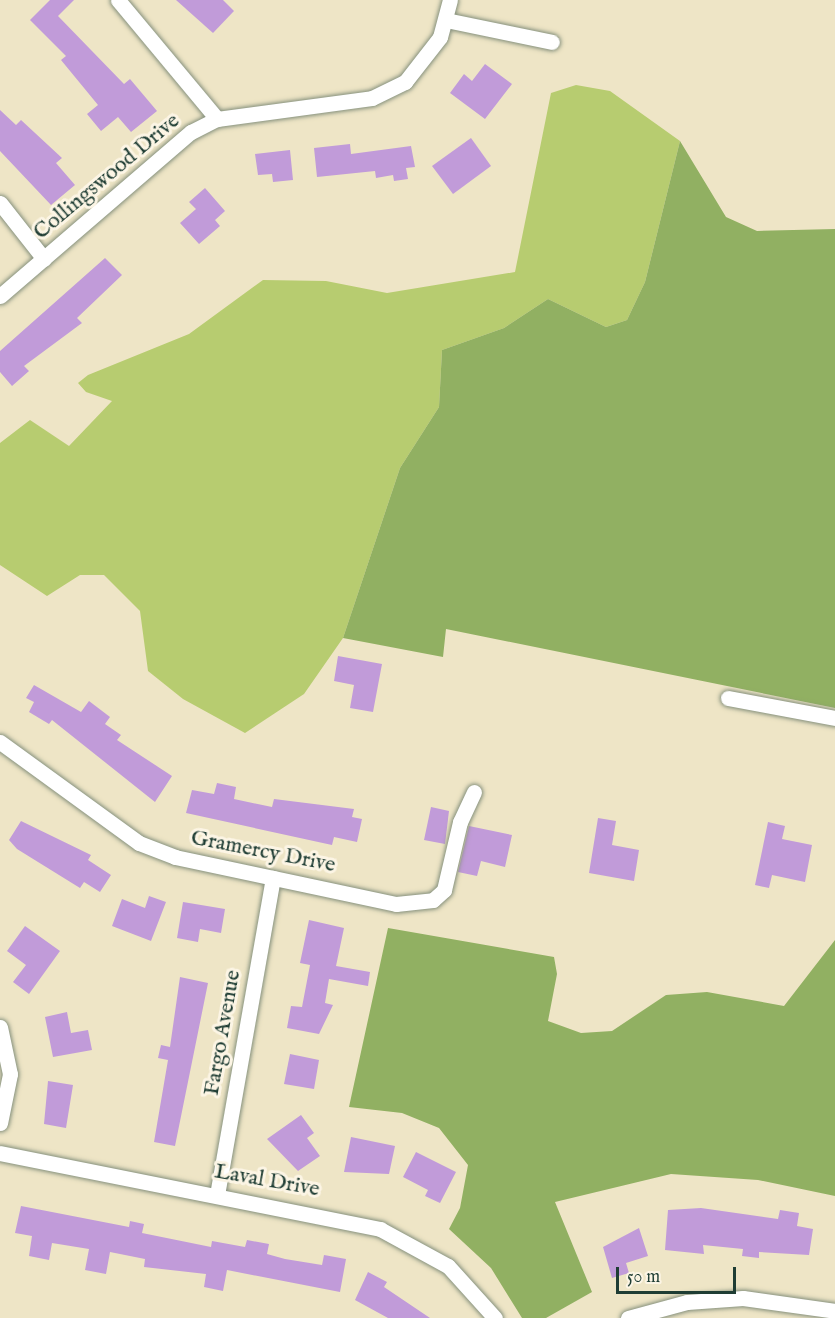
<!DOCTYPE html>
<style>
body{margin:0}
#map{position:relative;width:835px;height:1318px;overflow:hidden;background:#eee5c6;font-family:"IM FELL English",serif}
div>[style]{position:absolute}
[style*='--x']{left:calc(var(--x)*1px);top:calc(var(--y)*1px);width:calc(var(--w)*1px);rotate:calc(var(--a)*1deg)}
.green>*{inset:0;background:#b7cc70}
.forest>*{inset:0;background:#91b062}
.building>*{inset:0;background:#c19bd9}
.roads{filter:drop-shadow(0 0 2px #86917d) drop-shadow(0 0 2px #86917d)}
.street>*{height:15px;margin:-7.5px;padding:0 7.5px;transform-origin:7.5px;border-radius:7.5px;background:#fff}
span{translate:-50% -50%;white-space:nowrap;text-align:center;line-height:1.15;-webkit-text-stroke:6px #fcf5e5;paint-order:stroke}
.street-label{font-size:22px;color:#1f3d34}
.scale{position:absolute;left:616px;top:1267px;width:120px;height:27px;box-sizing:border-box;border:3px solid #1f3d34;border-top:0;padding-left:8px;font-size:18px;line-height:21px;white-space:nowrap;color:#1f3d34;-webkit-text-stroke:4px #fcf5e5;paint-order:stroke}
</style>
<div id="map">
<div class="green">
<i style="clip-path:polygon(576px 85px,610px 91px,680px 141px,645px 282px,627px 320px,606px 327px,548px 299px,504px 328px,442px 350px,439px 407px,400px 468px,343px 638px,304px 694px,245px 733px,183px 699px,148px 671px,140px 611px,104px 575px,80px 575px,47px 596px,0 565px,0 443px,30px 420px,69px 446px,112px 401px,86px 392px,78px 383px,88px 375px,189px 334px,263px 280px,326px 281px,387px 293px,515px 272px,551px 93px)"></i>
</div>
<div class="forest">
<i style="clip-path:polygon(680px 141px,726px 217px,757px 231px,835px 229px,835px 708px,446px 629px,443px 657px,343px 638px,400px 468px,439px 407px,442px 350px,504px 328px,548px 299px,606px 327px,627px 320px,645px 282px)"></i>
<i style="clip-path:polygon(388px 928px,554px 957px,557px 974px,548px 1021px,581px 1033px,612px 1031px,666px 995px,707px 992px,784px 1006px,835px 940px,835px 1196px,758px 1180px,671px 1174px,555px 1202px,592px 1292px,546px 1318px,522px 1318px,491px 1268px,449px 1229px,460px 1208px,468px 1165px,439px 1128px,402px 1113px,349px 1107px)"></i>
</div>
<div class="building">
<i style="clip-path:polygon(50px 0,74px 0,58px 16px,124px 84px,130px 79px,157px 111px,131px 132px,118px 117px,101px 131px,87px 114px,98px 105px,61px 60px,66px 56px,30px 20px)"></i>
<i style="clip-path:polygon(176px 0,223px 0,234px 11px,213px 33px)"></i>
<i style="clip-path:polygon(485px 64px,512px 84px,485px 119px,450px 93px,464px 74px,472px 81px)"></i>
<i style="clip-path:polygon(0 110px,16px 125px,21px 120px,62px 158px,56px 163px,75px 185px,51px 205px,0 151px)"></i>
<i style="clip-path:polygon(471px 138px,491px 166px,453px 194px,432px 166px)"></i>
<i style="clip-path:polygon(350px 144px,351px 154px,411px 146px,415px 167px,406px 168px,408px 179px,394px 181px,393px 175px,376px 178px,375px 171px,317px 177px,314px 148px)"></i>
<i style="clip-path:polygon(290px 150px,293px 180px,273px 182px,272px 174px,258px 175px,255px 154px)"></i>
<i style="clip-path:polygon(205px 188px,225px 211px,215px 220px,220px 226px,199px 244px,180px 223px,196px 209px,189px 202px)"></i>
<i style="clip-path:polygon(105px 258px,122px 275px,77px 318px,82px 323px,24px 366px,29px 371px,12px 386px,0 372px,0 351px)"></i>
<i style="clip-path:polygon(338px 656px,382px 664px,373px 712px,350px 708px,354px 685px,334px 681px)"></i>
<i style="clip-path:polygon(34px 685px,81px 712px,89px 701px,110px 717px,105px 724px,121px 735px,117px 740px,172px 776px,155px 802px,52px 720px,49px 724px,29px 712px,34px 702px,26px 698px)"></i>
<i style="clip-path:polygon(217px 783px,236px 787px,234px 799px,272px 807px,274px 799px,354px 809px,352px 817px,362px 819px,357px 842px,334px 837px,332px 845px,186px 813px,192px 790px,214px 794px)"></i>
<i style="clip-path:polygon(431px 807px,449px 811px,445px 844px,424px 840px)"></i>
<i style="clip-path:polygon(598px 818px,616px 821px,612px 845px,639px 850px,634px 881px,589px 873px)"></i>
<i style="clip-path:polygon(21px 821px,91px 855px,88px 860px,111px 875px,100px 892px,84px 882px,80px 888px,17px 849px,9px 840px)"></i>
<i style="clip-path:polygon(768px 822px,785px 826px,782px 839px,812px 845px,805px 882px,772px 875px,769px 888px,755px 885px)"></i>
<i style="clip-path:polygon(469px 826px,512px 835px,505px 867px,481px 861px,477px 876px,458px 872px)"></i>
<i style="clip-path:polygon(149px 896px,166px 902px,151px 941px,112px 926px,122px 899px,145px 908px)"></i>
<i style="clip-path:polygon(183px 902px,225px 909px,221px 933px,200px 929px,198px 942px,177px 938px)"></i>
<i style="clip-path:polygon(309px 920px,344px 928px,336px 966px,370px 972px,368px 986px,329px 979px,325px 1003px,333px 1005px,319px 1034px,287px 1028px,291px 1006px,302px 1007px,310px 965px,300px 963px)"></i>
<i style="clip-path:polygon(25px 926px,60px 951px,29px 994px,13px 982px,26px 965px,7px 951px)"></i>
<i style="clip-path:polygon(180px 977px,208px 983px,175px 1146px,154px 1142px,168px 1060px,158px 1058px,161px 1045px,170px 1047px)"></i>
<i style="clip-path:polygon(67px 1012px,71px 1033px,88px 1030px,92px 1050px,53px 1057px,45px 1017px)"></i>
<i style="clip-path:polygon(290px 1054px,319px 1060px,314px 1089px,284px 1084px)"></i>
<i style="clip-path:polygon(48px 1081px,73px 1085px,66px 1128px,44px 1124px)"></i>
<i style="clip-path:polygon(301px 1115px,314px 1133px,307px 1138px,320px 1156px,298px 1171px,267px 1139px)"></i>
<i style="clip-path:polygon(351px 1137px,395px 1146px,389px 1174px,344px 1172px)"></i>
<i style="clip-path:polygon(416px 1152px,456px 1172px,440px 1203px,425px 1196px,428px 1190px,403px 1177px)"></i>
<i style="clip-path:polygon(21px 1206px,129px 1227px,130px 1221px,144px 1224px,142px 1233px,211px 1247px,212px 1241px,245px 1247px,247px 1240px,269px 1244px,267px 1254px,285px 1259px,322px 1265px,324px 1255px,346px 1259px,340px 1292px,227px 1270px,223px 1291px,204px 1287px,206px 1274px,144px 1267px,145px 1259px,110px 1252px,106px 1274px,85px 1270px,89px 1249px,52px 1243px,49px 1260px,29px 1256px,32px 1236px,15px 1233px)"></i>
<i style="clip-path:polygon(701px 1208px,778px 1219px,780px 1210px,799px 1213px,797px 1226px,813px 1229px,809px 1255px,759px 1252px,759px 1258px,742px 1256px,743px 1249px,703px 1245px,704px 1254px,665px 1250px,668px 1210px)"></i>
<i style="clip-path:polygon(639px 1228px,648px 1256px,626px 1263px,629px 1273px,612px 1278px,603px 1247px)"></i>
<i style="clip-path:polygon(368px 1272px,387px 1282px,384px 1287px,430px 1318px,388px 1318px,355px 1300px)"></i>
</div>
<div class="roads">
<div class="street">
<i style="--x:118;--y:0;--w:155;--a:50.2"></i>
<i style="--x:446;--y:20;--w:108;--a:11.7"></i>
<i style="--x:0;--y:203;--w:71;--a:51.8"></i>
<i style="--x:0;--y:296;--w:252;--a:-40.7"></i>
<i style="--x:191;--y:132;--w:29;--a:-27"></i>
<i style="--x:217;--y:119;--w:156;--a:-7.7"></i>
<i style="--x:372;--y:98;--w:37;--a:-26"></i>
<i style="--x:405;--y:82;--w:57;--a:-52.1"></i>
<i style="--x:440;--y:37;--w:38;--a:-75"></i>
<i style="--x:728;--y:698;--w:109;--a:10.6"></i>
<i style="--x:0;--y:742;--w:172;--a:36"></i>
<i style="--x:139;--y:843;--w:39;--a:21"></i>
<i style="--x:175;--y:857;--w:226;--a:12"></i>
<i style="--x:396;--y:904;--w:37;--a:-6"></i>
<i style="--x:433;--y:900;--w:15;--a:-42"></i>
<i style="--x:444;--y:890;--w:70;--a:-76.8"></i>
<i style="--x:460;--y:822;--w:33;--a:-65"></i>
<i style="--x:0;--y:1027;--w:48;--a:78"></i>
<i style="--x:10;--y:1074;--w:50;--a:101.5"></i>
<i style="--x:0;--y:1153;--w:388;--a:11.3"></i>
<i style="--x:380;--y:1229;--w:77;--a:28.6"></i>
<i style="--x:448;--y:1266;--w:70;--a:47.9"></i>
<i style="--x:217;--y:1195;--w:322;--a:-80"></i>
<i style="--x:628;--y:1318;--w:61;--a:-15.2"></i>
<i style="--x:687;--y:1302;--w:56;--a:-4.1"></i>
<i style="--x:743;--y:1298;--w:93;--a:8"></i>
</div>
</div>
<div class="street-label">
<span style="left:107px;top:177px;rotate:-40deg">Collingswood Drive</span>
<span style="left:263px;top:852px;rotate:11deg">Gramercy Drive</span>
<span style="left:223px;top:1033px;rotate:-80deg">Fargo Avenue</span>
<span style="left:267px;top:1181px;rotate:10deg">Laval Drive</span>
</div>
<div class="scale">50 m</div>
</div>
